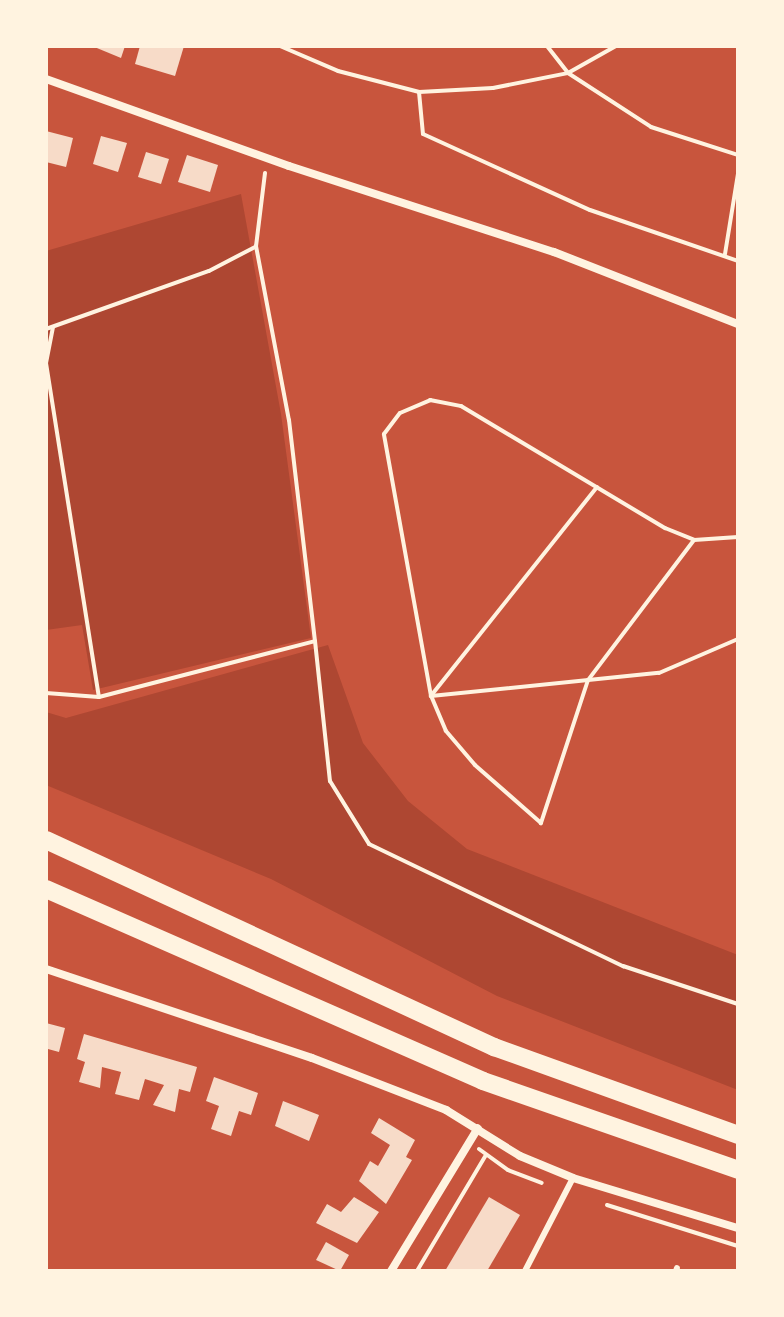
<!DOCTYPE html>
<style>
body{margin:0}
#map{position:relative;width:784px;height:1317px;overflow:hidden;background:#c8553d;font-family:"Noto Sans",sans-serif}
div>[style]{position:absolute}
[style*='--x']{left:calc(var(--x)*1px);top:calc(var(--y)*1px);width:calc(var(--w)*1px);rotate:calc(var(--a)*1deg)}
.green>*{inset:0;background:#ae4732}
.building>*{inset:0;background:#f7dbc8}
.path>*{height:4px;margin:-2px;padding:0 2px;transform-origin:2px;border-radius:2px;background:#fff3e0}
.service>*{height:6px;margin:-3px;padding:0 3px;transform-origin:3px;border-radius:3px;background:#fff3e0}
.minor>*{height:8px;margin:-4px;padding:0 4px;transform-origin:4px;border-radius:4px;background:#fff3e0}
.trunk>*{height:18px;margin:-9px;padding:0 9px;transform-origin:9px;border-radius:9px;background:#fff3e0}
span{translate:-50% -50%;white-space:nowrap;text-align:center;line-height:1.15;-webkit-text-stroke:8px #fff3e0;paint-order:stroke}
.frame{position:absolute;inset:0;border:48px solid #fff3e0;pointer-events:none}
</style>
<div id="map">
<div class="green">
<i style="clip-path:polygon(241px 194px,281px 414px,311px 638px,93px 690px,82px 625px,46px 630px,46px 251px)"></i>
<i style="clip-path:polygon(328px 645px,363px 743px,408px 801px,467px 849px,738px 955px,738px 1090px,497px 996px,271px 879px,46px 785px,46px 712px,66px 718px)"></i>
</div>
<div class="building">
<i style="clip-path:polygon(92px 46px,125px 46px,121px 58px)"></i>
<i style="clip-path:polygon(140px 46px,184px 46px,175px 76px,135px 64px)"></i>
<i style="clip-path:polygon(46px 131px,73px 138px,66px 167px,46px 162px)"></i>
<i style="clip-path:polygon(101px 136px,127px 143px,118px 172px,93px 164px)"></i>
<i style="clip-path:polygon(146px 152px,169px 159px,161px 184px,138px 177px)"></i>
<i style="clip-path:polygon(187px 155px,218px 165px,210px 192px,178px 182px)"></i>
<i style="clip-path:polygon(46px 1023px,65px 1028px,59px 1052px,48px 1049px,47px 1055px)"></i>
<i style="clip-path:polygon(84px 1034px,197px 1067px,190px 1092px,179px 1089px,175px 1112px,153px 1105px,164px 1085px,145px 1079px,139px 1100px,115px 1094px,121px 1072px,102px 1067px,100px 1088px,79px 1082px,85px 1062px,77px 1059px)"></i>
<i style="clip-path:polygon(214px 1077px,258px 1093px,251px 1115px,239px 1111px,231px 1136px,211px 1129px,219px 1106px,206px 1101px)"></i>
<i style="clip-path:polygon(283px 1101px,319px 1115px,309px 1141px,275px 1126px)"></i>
<i style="clip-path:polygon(379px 1118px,415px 1140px,406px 1157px,412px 1160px,386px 1204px,359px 1181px,370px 1161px,378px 1166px,390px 1145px,371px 1133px)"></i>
<i style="clip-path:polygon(354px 1197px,379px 1212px,357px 1243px,316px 1223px,327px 1204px,341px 1212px)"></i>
<i style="clip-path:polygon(489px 1197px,520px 1215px,487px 1271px,445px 1271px)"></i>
<i style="clip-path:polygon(326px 1242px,349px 1255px,340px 1271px,316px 1260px)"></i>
</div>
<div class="path">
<i style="--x:280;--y:46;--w:63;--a:23.3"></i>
<i style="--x:338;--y:71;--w:84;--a:14.5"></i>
<i style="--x:419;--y:92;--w:74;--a:-3.1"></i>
<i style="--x:493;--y:88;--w:76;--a:-11.3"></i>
<i style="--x:568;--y:73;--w:55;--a:-29.4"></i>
<i style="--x:547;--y:46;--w:34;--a:52"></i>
<i style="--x:568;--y:73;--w:99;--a:33"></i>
<i style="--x:651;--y:127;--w:91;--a:17.8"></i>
<i style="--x:419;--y:92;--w:42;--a:84.6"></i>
<i style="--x:423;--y:134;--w:183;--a:24.5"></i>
<i style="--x:590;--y:210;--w:157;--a:19"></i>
<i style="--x:265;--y:173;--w:74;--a:97"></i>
<i style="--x:256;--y:246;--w:177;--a:79.3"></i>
<i style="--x:289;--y:420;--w:223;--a:83.3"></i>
<i style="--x:725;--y:254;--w:81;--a:-80.8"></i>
<i style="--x:53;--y:327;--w:37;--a:101"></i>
<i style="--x:46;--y:363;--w:338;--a:81"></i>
<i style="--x:46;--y:329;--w:173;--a:-19.6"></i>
<i style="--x:209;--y:271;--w:52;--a:-27.6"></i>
<i style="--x:597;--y:487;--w:267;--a:128.5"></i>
<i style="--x:431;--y:696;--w:229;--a:-5.8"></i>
<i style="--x:659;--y:673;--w:86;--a:-23.3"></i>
<i style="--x:694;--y:540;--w:176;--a:127.1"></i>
<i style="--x:588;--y:680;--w:151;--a:108.2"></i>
<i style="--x:541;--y:823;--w:88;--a:-138.7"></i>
<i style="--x:475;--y:765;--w:45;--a:-130.5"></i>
<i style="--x:446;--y:731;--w:38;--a:-113"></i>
<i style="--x:431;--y:696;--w:266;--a:-100.2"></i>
<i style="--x:384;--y:434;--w:26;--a:-53"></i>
<i style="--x:400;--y:413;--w:33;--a:-23"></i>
<i style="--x:430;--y:400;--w:32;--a:11"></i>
<i style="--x:461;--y:406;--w:238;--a:30.9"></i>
<i style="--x:665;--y:528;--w:31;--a:22"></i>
<i style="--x:694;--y:540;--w:44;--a:-3.9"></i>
<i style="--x:46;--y:693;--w:53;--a:4.3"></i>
<i style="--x:99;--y:697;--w:223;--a:-14.5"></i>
<i style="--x:315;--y:641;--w:141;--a:83.9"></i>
<i style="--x:330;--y:781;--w:74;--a:58.2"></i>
<i style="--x:369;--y:844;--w:282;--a:25.7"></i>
<i style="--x:623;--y:966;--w:121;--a:18.3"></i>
<i style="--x:479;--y:1149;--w:36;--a:36"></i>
<i style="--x:508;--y:1170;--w:36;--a:21"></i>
<i style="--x:607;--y:1205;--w:137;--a:17.4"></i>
<i style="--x:417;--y:1271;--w:135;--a:-59.3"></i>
</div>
<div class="service">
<i style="--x:525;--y:1271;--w:105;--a:-62.7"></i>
<i style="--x:676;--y:1271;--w:3;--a:-72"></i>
</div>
<div class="minor">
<i style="--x:46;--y:79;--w:258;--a:19.7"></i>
<i style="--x:289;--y:166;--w:279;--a:18"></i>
<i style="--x:554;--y:252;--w:198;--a:21.4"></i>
<i style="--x:46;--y:969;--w:280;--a:18.5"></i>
<i style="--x:312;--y:1058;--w:144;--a:21.2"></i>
<i style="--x:446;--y:1110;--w:87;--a:31.9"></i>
<i style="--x:520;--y:1156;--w:57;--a:22.5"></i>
<i style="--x:573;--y:1178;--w:172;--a:16.9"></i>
<i style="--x:391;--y:1271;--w:167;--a:-58.7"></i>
</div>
<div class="trunk">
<i style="--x:46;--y:840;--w:494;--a:24.8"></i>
<i style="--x:494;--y:1047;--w:259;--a:19.8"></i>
<i style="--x:46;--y:889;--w:477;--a:23.7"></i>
<i style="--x:483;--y:1081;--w:270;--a:19.2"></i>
</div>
<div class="frame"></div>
</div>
